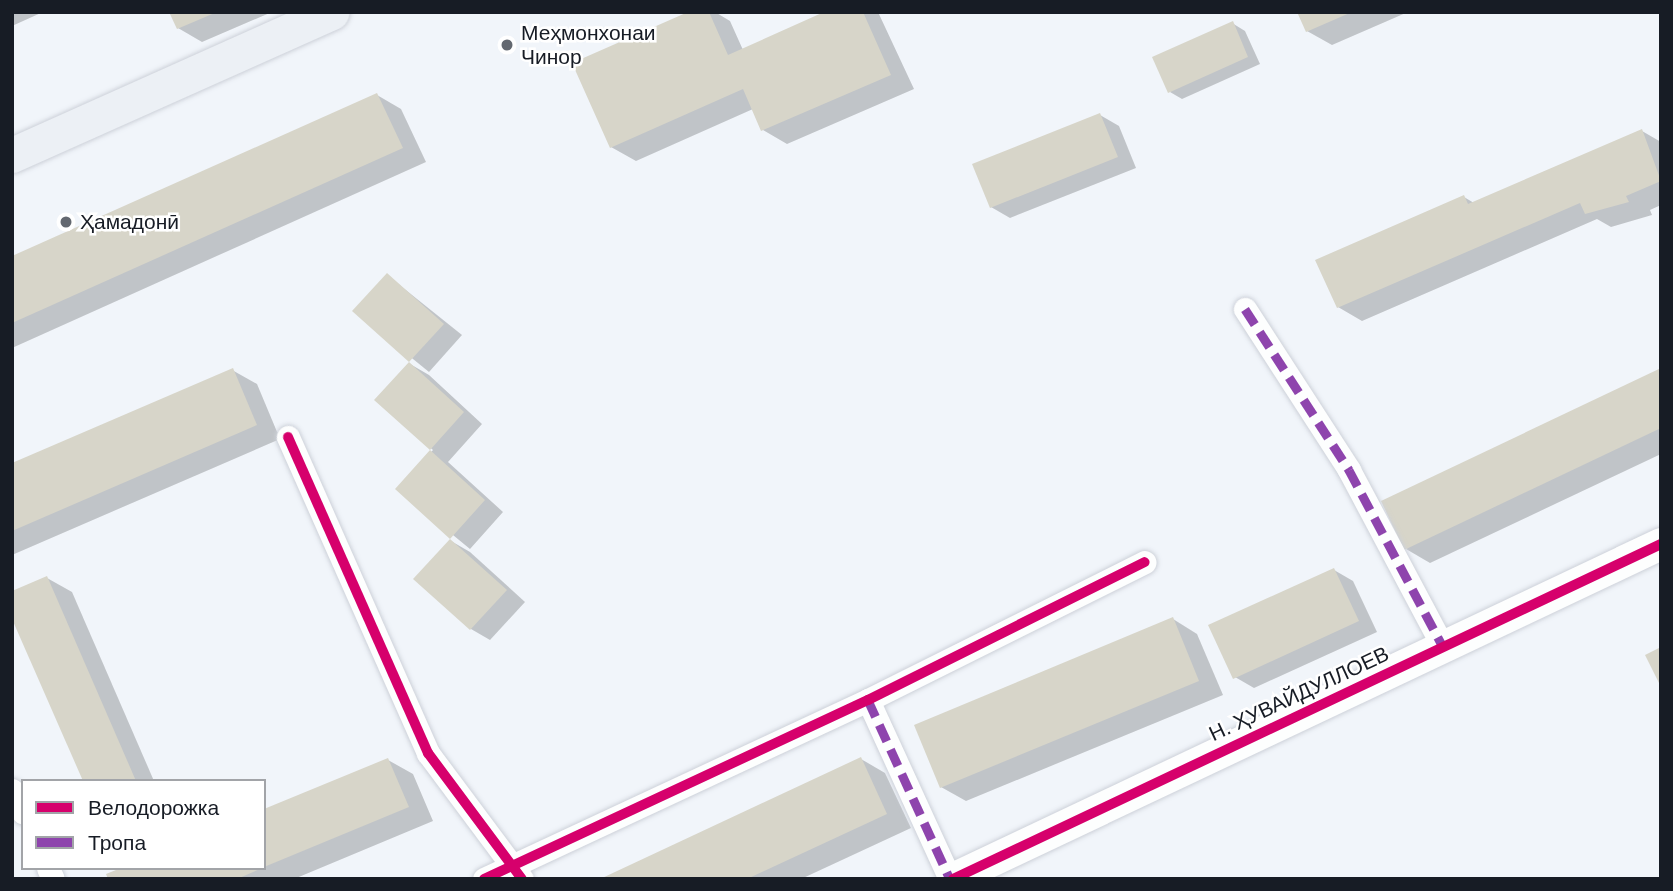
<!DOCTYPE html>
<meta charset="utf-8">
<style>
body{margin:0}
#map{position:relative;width:1673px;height:891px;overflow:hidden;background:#f1f5fa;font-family:Helvetica,sans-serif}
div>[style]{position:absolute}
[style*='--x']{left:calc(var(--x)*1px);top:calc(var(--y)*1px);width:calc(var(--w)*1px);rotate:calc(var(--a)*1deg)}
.shadow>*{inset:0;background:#0003}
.building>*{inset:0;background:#d7d5c9}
.roads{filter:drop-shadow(0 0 2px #cdd1d9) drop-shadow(0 0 2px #cdd1d9)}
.street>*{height:23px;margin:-11.5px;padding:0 11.5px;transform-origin:11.5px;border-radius:11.5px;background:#fdfefe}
.secondary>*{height:32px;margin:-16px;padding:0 16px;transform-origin:16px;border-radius:16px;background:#fdfefe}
.primary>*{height:35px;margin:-17.5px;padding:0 17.5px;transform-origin:17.5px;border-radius:17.5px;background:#ecf0f5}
.quiet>*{height:9px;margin-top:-4.5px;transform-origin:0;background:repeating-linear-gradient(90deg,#8e44ad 0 18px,transparent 0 27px)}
.cycleway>*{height:10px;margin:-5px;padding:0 5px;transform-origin:5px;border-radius:5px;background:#d6006c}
.dots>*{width:19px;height:19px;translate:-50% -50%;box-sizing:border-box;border:4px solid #fff;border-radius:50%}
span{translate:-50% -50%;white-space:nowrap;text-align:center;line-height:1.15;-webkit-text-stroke:5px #fff;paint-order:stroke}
.poi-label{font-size:21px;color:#171c25}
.left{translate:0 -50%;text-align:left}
.street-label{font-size:21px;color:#171c25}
.frame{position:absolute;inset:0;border:14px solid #171c25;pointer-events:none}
.legend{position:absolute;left:21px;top:779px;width:245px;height:91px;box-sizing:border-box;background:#fff;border:2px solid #a2a4a8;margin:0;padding:9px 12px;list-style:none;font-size:21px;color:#171c25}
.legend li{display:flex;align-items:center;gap:14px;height:35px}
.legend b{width:35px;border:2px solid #a2a4a8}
</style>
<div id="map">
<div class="shadow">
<i style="clip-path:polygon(12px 12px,43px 12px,12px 26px)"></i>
<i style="clip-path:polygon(171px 12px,272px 12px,202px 42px,178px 28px)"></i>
<i style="clip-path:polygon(693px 12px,715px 12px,730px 21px,743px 50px,829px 12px,878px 12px,914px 89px,787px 144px,763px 130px,753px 109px,636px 161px,611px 147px)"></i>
<i style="clip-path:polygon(1299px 12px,1408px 12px,1332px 45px,1307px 31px)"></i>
<i style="clip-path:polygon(1232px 23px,1245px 31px,1260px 64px,1182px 99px,1170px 92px)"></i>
<i style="clip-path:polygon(377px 95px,401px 109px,426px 162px,12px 348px,12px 258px)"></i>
<i style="clip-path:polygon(1100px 115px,1119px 126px,1136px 168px,1010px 218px,991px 207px)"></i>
<i style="clip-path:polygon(1642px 131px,1661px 142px,1661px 205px,1650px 210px,1652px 215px,1611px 227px,1597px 219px,1362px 321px,1338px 307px,1464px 197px,1474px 203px)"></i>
<i style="clip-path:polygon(387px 275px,462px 335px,429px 372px,354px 311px)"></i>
<i style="clip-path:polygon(410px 364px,429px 375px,482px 424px,448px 462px,503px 512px,470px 549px,397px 489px,433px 450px,377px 400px)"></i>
<i style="clip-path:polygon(232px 370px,257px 384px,280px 439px,12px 555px,12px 465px)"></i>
<i style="clip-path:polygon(1661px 370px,1661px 454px,1430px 563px,1406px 549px)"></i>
<i style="clip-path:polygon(451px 541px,470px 552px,525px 602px,490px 640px,471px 629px,416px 579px)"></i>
<i style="clip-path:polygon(1334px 570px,1353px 581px,1377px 632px,1254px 688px,1235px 677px)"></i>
<i style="clip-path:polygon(47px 578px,72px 592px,154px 781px,85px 781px)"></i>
<i style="clip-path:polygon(1173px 619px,1197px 634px,1223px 695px,966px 801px,941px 787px)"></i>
<i style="clip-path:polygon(861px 759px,885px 773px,911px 828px,801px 879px,604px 879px)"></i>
<i style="clip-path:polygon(388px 760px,413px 774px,433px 821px,294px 879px,110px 879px,125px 868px,264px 868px,264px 811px)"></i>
</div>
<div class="building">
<i style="clip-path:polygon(169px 12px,217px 12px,177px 29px)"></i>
<i style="clip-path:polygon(688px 12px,709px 12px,728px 55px,824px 12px,863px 12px,891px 75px,761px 131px,743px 89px,610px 148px,572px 63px)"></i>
<i style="clip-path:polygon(1297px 12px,1352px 12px,1306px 32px)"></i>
<i style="clip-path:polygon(1233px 21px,1248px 57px,1168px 93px,1152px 57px)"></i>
<i style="clip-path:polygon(377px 93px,403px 148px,12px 323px,12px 256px)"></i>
<i style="clip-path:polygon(1100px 113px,1118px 157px,990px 208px,972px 164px)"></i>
<i style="clip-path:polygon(1642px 129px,1661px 181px,1626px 196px,1629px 202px,1585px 214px,1580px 203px,1337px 308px,1315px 260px,1464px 195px,1468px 204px)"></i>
<i style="clip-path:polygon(387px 273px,444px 324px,409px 362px,352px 311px)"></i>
<i style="clip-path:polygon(409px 362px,464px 412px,430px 450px,485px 500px,450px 539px,395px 489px,430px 450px,374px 400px)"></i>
<i style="clip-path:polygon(233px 368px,257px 425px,12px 531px,12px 463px)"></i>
<i style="clip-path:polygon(1661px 368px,1661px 428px,1404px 550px,1381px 501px)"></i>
<i style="clip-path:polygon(450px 539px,507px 590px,470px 630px,413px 579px)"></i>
<i style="clip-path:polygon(1334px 568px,1359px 621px,1233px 679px,1208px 625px)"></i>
<i style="clip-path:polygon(47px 576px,136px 781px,83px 781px,12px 619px,12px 591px)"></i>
<i style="clip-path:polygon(1173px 617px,1199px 681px,940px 788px,914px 725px)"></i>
<i style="clip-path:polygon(1661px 647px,1661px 687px,1645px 655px)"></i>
<i style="clip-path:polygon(861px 757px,887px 814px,747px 879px,600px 879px)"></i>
<i style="clip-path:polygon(388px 758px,409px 807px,264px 867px,264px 809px)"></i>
<i style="clip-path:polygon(121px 868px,262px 868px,237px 879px,108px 879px,106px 874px)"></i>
</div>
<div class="roads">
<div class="street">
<i style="--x:1245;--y:309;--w:192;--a:57.1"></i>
<i style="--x:1349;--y:470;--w:200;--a:62"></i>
<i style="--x:288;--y:437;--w:346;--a:66.1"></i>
<i style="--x:428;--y:753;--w:157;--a:53.3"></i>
<i style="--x:868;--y:700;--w:197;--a:65.4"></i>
<i style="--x:12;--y:790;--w:25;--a:64"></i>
<i style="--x:48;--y:868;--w:12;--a:66"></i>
<i style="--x:484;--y:879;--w:424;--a:-25"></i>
<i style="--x:868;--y:700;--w:309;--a:-26.5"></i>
</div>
<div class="secondary">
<i style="--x:953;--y:879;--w:783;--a:-25.32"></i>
</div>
<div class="primary">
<i style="--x:12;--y:155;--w:350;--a:-24.1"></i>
</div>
</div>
<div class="quiet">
<i style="--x:1245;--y:309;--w:192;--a:57.1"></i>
<i style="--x:1349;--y:470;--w:200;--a:62"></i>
<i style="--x:868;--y:700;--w:197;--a:65.4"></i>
</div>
<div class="cycleway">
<i style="--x:288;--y:437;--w:346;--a:66.1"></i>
<i style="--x:428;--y:753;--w:157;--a:53.3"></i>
<i style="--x:484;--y:879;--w:424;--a:-25"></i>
<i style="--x:868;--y:700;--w:309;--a:-26.5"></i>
<i style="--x:953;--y:879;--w:783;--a:-25.32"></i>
</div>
<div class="dots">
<i style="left:507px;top:45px;background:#636870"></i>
<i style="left:66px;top:222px;background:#636870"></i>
</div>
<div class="poi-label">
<span class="left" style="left:521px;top:45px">Меҳмонхонаи<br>Чинор</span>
<span class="left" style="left:80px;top:222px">Ҳамадонӣ</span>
</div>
<div class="street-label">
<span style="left:1299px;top:694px;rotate:-25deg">Н. ҲУВАЙДУЛЛОЕВ</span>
</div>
<div class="frame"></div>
<ul class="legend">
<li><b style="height:9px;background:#d6006c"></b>Велодорожка</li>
<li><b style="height:9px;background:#8e44ad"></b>Тропа</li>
</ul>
</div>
